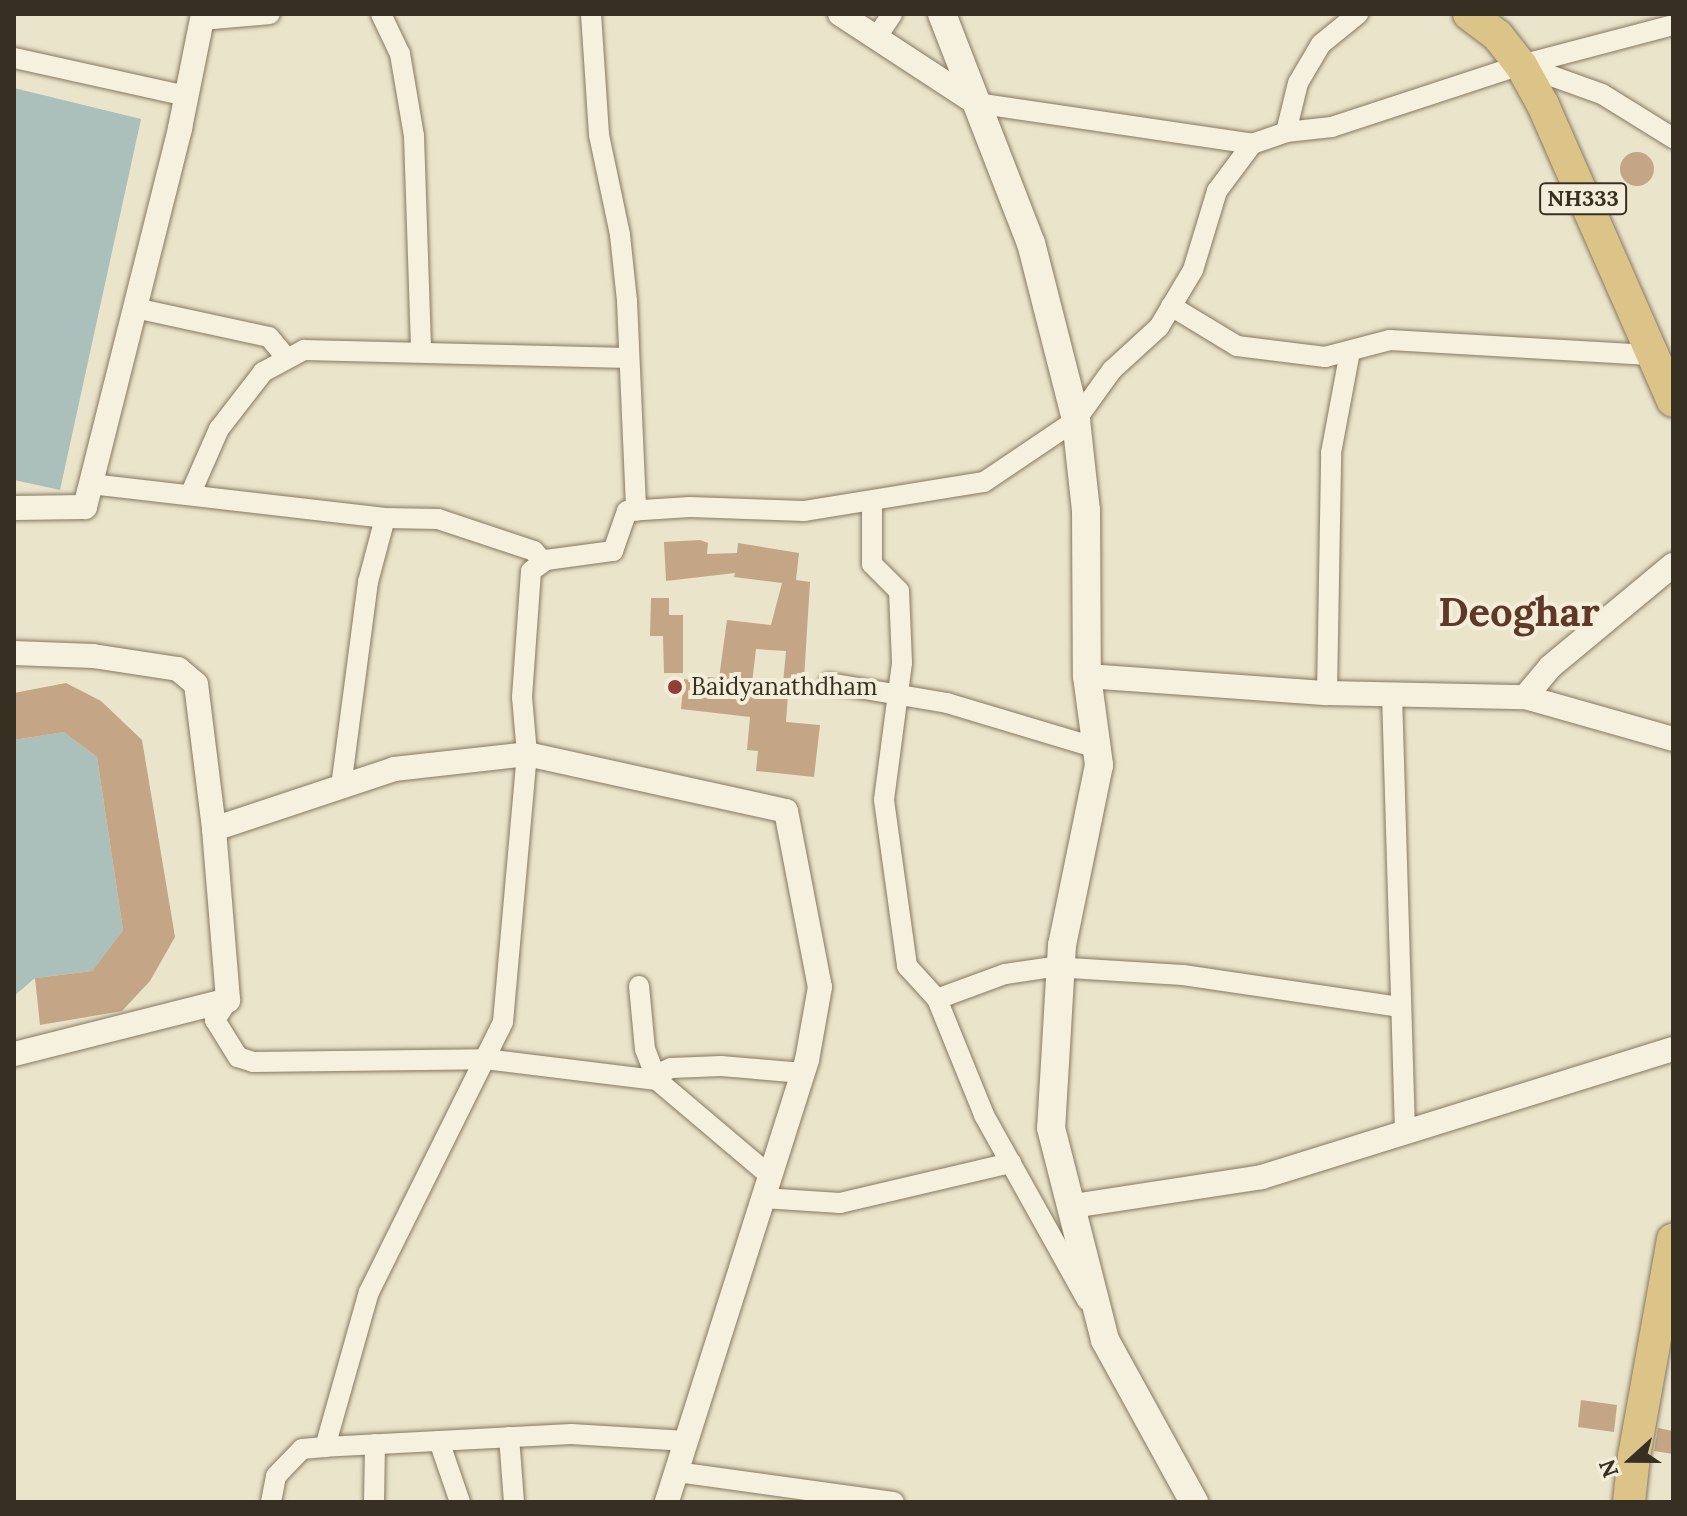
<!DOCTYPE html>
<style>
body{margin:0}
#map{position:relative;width:1687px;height:1516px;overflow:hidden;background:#eae4cb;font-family:Lora,serif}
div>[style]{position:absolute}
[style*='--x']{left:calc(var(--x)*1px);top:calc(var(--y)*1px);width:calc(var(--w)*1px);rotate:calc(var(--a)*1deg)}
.water>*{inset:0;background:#abc0bb}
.building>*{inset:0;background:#c4a585}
.round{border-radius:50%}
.roads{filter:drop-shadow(0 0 2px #867861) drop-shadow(0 0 2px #867861)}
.minor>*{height:20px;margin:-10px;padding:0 10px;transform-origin:10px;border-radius:10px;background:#f6f1de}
.tertiary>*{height:24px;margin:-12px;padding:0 12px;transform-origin:12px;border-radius:12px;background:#f6f1de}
.secondary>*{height:28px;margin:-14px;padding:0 14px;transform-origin:14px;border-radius:14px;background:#f6f1de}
.trunk>*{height:32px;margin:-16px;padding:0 16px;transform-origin:16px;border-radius:16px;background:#dcc388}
.dots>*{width:22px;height:22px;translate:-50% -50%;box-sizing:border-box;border:4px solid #f3eeda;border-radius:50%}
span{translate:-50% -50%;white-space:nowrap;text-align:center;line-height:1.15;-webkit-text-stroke:8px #f3eeda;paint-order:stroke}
.shield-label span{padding:2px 6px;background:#f3eeda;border:2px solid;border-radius:6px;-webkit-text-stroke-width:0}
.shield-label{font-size:22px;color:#382f23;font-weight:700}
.poi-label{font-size:24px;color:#382f23}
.left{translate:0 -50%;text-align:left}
.town-label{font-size:40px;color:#603827;font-weight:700}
.frame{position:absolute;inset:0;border:16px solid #382f23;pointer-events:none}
.north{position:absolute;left:1591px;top:1420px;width:80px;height:80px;-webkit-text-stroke:6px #f3eeda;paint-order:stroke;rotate:249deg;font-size:22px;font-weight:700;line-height:32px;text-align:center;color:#382f23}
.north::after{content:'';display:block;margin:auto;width:28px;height:36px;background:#382f23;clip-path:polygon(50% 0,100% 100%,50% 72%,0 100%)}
</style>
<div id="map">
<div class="water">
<i style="clip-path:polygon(14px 88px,141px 119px,60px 490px,14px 480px)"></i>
<i style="clip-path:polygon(64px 732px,97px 757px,123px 930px,92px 971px,35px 978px,14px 996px,14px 740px)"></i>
</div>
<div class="building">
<i class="round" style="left:1620px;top:152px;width:34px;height:34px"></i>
<i style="clip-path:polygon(evenodd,700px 540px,708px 543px,707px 554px,737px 553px,738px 543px,799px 553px,796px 580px,810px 582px,803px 695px,784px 694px,788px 694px,786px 722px,820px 725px,814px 777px,756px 771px,758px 751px,747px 750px,750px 717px,681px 709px,684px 679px,707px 682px,708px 677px,719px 678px,727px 620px,771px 625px,782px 583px,734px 577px,735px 573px,666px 581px,664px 542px,700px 540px,756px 649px,786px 651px,782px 694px,751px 691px,756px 649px)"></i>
<i style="clip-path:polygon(651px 598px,669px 598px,669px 615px,683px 615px,683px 673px,664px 673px,663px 636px,650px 636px)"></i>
<i style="clip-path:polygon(66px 683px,101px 701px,142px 740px,175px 937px,150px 981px,122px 1011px,40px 1025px,35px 978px,92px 971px,123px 930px,97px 757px,64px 732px,14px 740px,14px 693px)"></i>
<i style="clip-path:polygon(1581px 1400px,1617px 1405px,1614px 1432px,1578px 1427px)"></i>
<i style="clip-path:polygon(1658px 1428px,1673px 1431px,1673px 1454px,1654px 1451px)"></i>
</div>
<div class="roads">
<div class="minor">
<i style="--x:381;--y:14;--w:44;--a:64.6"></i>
<i style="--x:400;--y:54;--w:83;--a:80.3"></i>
<i style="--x:414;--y:136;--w:215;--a:88.1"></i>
<i style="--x:591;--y:14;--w:121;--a:86.2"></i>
<i style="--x:599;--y:135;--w:102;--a:78.1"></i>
<i style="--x:620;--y:235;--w:66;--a:83.9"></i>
<i style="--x:627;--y:301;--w:210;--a:87.5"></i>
<i style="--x:202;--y:20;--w:68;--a:-5"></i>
<i style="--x:876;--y:38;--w:29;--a:-56"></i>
<i style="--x:14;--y:58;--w:177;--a:12.4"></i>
<i style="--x:1521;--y:65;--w:86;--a:19.7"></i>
<i style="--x:1602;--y:94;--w:84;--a:31.8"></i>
<i style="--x:976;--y:103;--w:279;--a:8.4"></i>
<i style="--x:1286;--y:132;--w:50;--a:-76.2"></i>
<i style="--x:1298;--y:83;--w:45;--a:-59.5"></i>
<i style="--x:1321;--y:44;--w:48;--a:-39"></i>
<i style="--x:1171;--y:306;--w:77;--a:31.2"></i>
<i style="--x:1237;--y:346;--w:89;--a:7.1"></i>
<i style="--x:1325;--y:357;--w:67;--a:-14.7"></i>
<i style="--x:1390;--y:340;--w:260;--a:3.3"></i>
<i style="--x:135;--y:308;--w:137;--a:12.2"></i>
<i style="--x:269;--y:337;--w:26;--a:50"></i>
<i style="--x:91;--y:484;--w:296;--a:6.6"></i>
<i style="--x:385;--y:518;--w:53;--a:1.1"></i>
<i style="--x:438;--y:519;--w:101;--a:18.4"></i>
<i style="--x:534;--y:551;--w:14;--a:51"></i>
<i style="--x:190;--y:495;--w:72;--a:-66.3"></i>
<i style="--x:219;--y:429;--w:72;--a:-52.3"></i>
<i style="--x:263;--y:372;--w:47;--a:-28.2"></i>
<i style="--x:304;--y:350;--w:325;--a:1.4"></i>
<i style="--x:872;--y:501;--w:63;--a:90"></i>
<i style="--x:872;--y:564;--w:38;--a:45"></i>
<i style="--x:899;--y:591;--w:72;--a:87.6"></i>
<i style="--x:902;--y:663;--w:138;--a:97.5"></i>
<i style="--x:884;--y:800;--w:168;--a:82.1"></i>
<i style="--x:907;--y:966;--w:45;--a:47.7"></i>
<i style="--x:937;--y:999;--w:125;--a:67.9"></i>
<i style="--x:984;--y:1115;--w:212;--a:60.9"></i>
<i style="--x:829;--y:683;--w:120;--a:9.6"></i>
<i style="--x:947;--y:703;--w:157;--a:16.7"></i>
<i style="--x:1327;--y:693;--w:240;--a:-89"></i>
<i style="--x:1331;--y:453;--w:104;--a:-79.4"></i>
<i style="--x:1392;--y:694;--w:439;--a:88.3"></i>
<i style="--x:341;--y:787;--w:207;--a:-82.5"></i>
<i style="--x:368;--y:582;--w:66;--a:-75.1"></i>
<i style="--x:639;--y:986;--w:63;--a:84.6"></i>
<i style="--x:645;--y:1049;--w:33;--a:69"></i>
<i style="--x:657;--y:1080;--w:148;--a:40.3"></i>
<i style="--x:937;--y:999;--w:72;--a:-20.2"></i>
<i style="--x:1005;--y:974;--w:49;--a:-8.3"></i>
<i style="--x:1053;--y:967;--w:130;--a:3.5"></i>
<i style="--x:1183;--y:975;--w:220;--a:8.4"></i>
<i style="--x:228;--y:1000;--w:24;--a:123"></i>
<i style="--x:215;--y:1020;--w:44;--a:58.1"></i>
<i style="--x:238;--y:1057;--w:16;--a:18"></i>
<i style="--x:253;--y:1062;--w:232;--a:-0.7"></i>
<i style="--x:485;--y:1059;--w:173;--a:7"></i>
<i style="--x:657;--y:1080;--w:8;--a:-67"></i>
<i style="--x:660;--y:1073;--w:12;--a:-24"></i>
<i style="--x:671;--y:1068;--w:50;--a:-2.3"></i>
<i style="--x:721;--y:1066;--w:82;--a:4.9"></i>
<i style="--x:763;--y:1198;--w:77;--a:3.7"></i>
<i style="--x:840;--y:1203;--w:176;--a:-13.2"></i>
<i style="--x:509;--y:1437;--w:65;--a:85.6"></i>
<i style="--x:439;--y:1441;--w:65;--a:71"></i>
<i style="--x:686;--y:1441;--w:115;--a:-176.5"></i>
<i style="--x:571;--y:1434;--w:246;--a:177"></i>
<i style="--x:325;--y:1447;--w:161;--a:-74.2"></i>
<i style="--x:369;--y:1292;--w:301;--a:-63.6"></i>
<i style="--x:503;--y:1022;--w:269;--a:-84.9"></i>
<i style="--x:527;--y:754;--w:57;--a:-95"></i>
<i style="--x:522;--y:697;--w:126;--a:-85.9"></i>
<i style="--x:531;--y:571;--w:19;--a:-36"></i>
<i style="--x:546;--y:560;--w:68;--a:-7.7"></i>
<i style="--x:613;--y:551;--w:42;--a:-70.7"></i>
<i style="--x:627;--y:511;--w:63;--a:-3.6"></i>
<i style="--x:690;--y:507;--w:114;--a:2"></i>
<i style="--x:804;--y:511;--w:182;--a:-9.2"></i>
<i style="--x:984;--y:482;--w:111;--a:-34"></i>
<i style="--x:1076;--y:420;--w:62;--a:-54.2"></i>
<i style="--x:1112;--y:370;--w:64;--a:-42.5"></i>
<i style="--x:1159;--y:327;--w:66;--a:-59.2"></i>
<i style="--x:1193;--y:270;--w:83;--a:-73.1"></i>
<i style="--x:1217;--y:191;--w:59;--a:-53.3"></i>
<i style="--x:1252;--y:144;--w:36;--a:-19"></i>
<i style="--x:1286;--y:132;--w:46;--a:-6.2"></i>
<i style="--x:1332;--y:127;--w:199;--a:-18.2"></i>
<i style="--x:1521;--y:65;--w:157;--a:-14.7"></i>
<i style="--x:677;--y:1472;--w:219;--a:7.9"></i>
<i style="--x:271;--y:1502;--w:26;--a:-79"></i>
<i style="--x:276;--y:1476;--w:37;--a:-46"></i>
<i style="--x:302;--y:1449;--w:23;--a:-5"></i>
<i style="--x:374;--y:1502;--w:58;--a:-89"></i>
</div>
<div class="tertiary">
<i style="--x:840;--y:14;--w:163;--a:33.2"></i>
<i style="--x:14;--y:508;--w:71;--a:-0.8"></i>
<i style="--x:85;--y:507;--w:391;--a:-75.9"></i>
<i style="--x:180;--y:128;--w:116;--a:-78.6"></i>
<i style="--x:14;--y:653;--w:79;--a:2.2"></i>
<i style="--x:93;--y:656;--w:86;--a:8.7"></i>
<i style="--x:178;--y:669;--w:23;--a:40"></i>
<i style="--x:196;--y:684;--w:146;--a:82.9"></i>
<i style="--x:214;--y:829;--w:172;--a:85.3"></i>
<i style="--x:228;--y:1000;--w:221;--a:165.8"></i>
<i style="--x:1087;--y:676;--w:241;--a:4.1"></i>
<i style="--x:1327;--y:693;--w:198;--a:1.2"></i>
<i style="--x:1525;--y:697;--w:154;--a:15.8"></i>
<i style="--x:1525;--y:697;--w:39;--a:-50"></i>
<i style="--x:1550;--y:667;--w:160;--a:-39.7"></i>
<i style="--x:214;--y:829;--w:190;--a:-18.4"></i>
<i style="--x:394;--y:769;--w:134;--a:-6.4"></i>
<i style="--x:527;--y:754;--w:265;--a:12.4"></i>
<i style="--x:786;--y:811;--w:179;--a:79.1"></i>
<i style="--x:820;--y:987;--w:74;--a:100.1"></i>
<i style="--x:807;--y:1060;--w:464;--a:107.6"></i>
<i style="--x:1073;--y:1206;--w:191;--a:-8.7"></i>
<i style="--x:1262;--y:1177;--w:430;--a:-17.3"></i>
</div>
<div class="secondary">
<i style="--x:942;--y:14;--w:246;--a:68.8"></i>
<i style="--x:1031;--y:243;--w:183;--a:75.7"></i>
<i style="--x:1076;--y:420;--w:91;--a:83.7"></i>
<i style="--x:1086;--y:510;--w:166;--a:89.7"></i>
<i style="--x:1087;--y:676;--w:90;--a:82.3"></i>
<i style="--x:1099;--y:765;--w:184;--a:101.6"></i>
<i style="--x:1062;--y:945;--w:183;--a:93.4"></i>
<i style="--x:1051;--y:1128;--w:219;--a:75.7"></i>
<i style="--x:1105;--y:1340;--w:185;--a:61.2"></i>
</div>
<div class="trunk">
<i style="--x:1469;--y:14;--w:36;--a:37"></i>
<i style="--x:1498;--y:36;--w:37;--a:52"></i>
<i style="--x:1521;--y:65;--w:46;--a:61.2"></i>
<i style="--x:1543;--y:105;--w:323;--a:66.3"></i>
<i style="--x:1629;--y:1502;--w:46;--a:-83.8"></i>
<i style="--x:1634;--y:1456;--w:220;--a:-79.8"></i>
</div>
</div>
<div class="dots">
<i style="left:675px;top:687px;background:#8e3f37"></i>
</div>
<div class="shield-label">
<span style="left:1583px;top:199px">NH333</span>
</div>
<div class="poi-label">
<span class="left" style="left:691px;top:687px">Baidyanathdham</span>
</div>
<div class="town-label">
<span style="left:1519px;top:612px">Deoghar</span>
</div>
<div class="frame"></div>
<div class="north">N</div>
</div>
